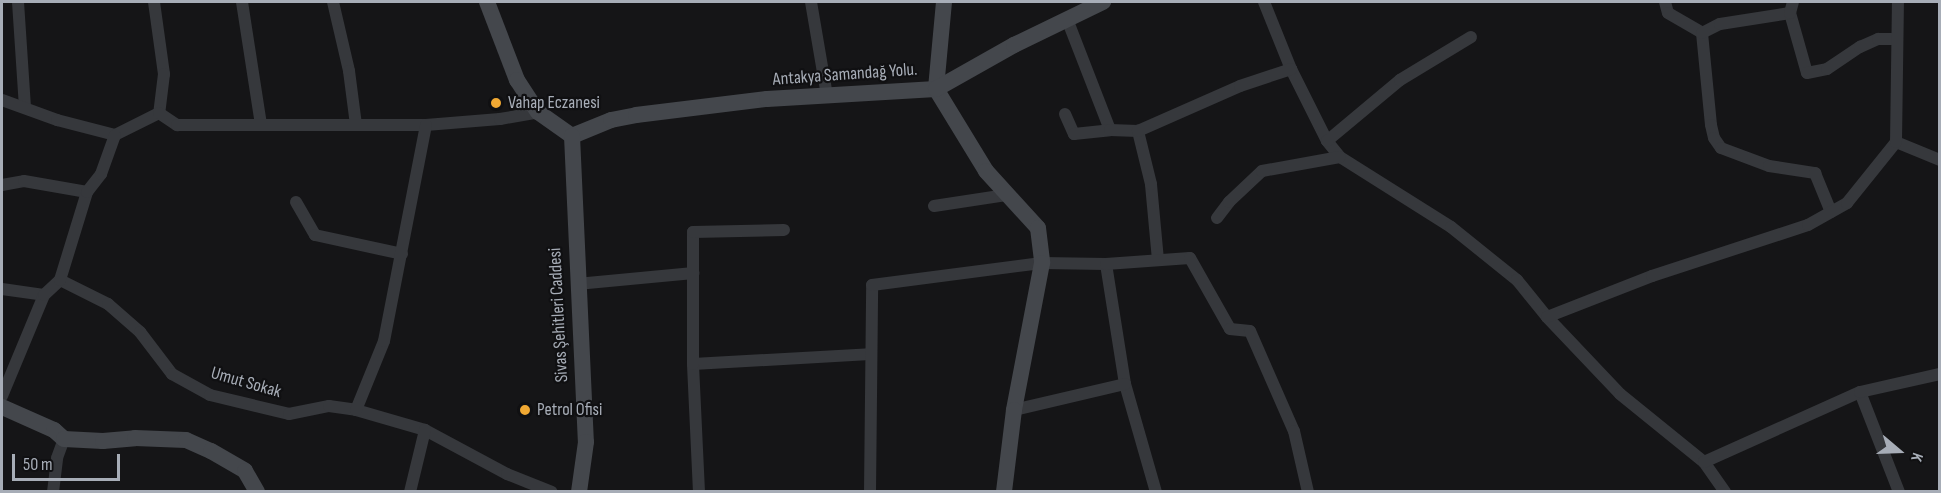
<!DOCTYPE html>
<meta charset="utf-8">
<style>
body{margin:0}
#map{position:relative;width:1941px;height:493px;overflow:hidden;background:#151517;font-family:"Sofia Sans Condensed",sans-serif}
div>[style]{position:absolute}
[style*='--x']{left:calc(var(--x)*1px);top:calc(var(--y)*1px);width:calc(var(--w)*1px);rotate:calc(var(--a)*1deg)}
.street>*{height:12px;margin:-6px;padding:0 6px;transform-origin:6px;border-radius:6px;background:#36383c}
.secondary>*{height:16px;margin:-8px;padding:0 8px;transform-origin:8px;border-radius:8px;background:#44474c}
.dots>*{width:16px;height:16px;translate:-50% -50%;box-sizing:border-box;border:3px solid #101012;border-radius:50%}
span{translate:-50% -50%;white-space:nowrap;text-align:center;line-height:1.15;-webkit-text-stroke:4.5px #101012;paint-order:stroke}
.street-label{font-size:18px;color:#a7adb7}
.poi-label{font-size:18px;color:#a7adb7}
.left{translate:0 -50%;text-align:left}
.frame{position:absolute;inset:0;border:3px solid #a7adb7;pointer-events:none}
.north{position:absolute;left:1869px;top:421px;width:60px;height:60px;-webkit-text-stroke:4px #101012;paint-order:stroke;rotate:109deg;font-size:16px;font-weight:700;line-height:24px;text-align:center;color:#a7adb7}
.north::after{content:'';display:block;margin:auto;width:21px;height:27px;background:#a7adb7;clip-path:polygon(50% 0,100% 100%,50% 72%,0 100%)}
.scale{position:absolute;left:12px;top:454px;width:108px;height:27px;box-sizing:border-box;border:3px solid #a7adb7;border-top:0;padding-left:8px;font-size:18px;line-height:21px;white-space:nowrap;color:#a7adb7;-webkit-text-stroke:4px #101012;paint-order:stroke}
</style>
<div id="map">
<div class="street">
<i style="--x:18;--y:2;--w:105;--a:86.2"></i>
<i style="--x:154;--y:2;--w:73;--a:82.1"></i>
<i style="--x:164;--y:74;--w:39;--a:97"></i>
<i style="--x:242;--y:2;--w:124;--a:81.2"></i>
<i style="--x:333;--y:2;--w:71;--a:76.9"></i>
<i style="--x:349;--y:71;--w:54;--a:82.6"></i>
<i style="--x:811;--y:2;--w:95;--a:80.3"></i>
<i style="--x:1264;--y:2;--w:72;--a:68.1"></i>
<i style="--x:1291;--y:69;--w:80;--a:63.4"></i>
<i style="--x:1327;--y:141;--w:21;--a:51"></i>
<i style="--x:1340;--y:157;--w:131;--a:32.2"></i>
<i style="--x:1451;--y:227;--w:85;--a:38.8"></i>
<i style="--x:1517;--y:280;--w:48;--a:51"></i>
<i style="--x:1547;--y:317;--w:106;--a:46.5"></i>
<i style="--x:1620;--y:394;--w:108;--a:39"></i>
<i style="--x:1704;--y:462;--w:37;--a:55"></i>
<i style="--x:1665;--y:2;--w:11;--a:75"></i>
<i style="--x:1668;--y:13;--w:39;--a:30"></i>
<i style="--x:1702;--y:33;--w:92;--a:84.4"></i>
<i style="--x:1711;--y:125;--w:13;--a:77"></i>
<i style="--x:1714;--y:138;--w:12;--a:55"></i>
<i style="--x:1721;--y:148;--w:51;--a:20.6"></i>
<i style="--x:1769;--y:166;--w:47;--a:8.7"></i>
<i style="--x:1815;--y:173;--w:42;--a:67.7"></i>
<i style="--x:1790;--y:13;--w:62;--a:74.2"></i>
<i style="--x:1807;--y:73;--w:20;--a:-11"></i>
<i style="--x:1827;--y:69;--w:40;--a:-34"></i>
<i style="--x:1860;--y:47;--w:20;--a:-24"></i>
<i style="--x:1878;--y:39;--w:19;--a:0"></i>
<i style="--x:1067;--y:19;--w:119;--a:68.8"></i>
<i style="--x:1702;--y:33;--w:20;--a:-27"></i>
<i style="--x:1720;--y:24;--w:71;--a:-8.9"></i>
<i style="--x:1790;--y:13;--w:11;--a:-75"></i>
<i style="--x:2;--y:100;--w:59;--a:20"></i>
<i style="--x:57;--y:120;--w:60;--a:14.5"></i>
<i style="--x:115;--y:135;--w:49;--a:-26.6"></i>
<i style="--x:159;--y:113;--w:22;--a:34"></i>
<i style="--x:177;--y:125;--w:249;--a:0"></i>
<i style="--x:426;--y:125;--w:74;--a:-4.6"></i>
<i style="--x:500;--y:119;--w:39;--a:-10"></i>
<i style="--x:1065;--y:114;--w:22;--a:66"></i>
<i style="--x:1074;--y:134;--w:36;--a:-6"></i>
<i style="--x:1110;--y:130;--w:28;--a:2"></i>
<i style="--x:1327;--y:141;--w:95;--a:-39.9"></i>
<i style="--x:1400;--y:80;--w:83;--a:-31.2"></i>
<i style="--x:1896;--y:142;--w:48;--a:22.2"></i>
<i style="--x:2;--y:185;--w:22;--a:-10"></i>
<i style="--x:24;--y:181;--w:64;--a:9.9"></i>
<i style="--x:296;--y:202;--w:38;--a:60"></i>
<i style="--x:315;--y:235;--w:89;--a:12.3"></i>
<i style="--x:934;--y:206;--w:73;--a:-8.7"></i>
<i style="--x:1217;--y:218;--w:20;--a:-53"></i>
<i style="--x:1229;--y:202;--w:45;--a:-43.2"></i>
<i style="--x:1262;--y:171;--w:79;--a:-10.2"></i>
<i style="--x:1158;--y:260;--w:76;--a:-95.3"></i>
<i style="--x:1151;--y:184;--w:55;--a:-103.8"></i>
<i style="--x:1138;--y:131;--w:111;--a:-23.8"></i>
<i style="--x:1240;--y:86;--w:54;--a:-18.4"></i>
<i style="--x:1106;--y:264;--w:121;--a:81"></i>
<i style="--x:1125;--y:384;--w:112;--a:74"></i>
<i style="--x:60;--y:280;--w:54;--a:26.6"></i>
<i style="--x:108;--y:304;--w:43;--a:41.2"></i>
<i style="--x:140;--y:332;--w:53;--a:52.7"></i>
<i style="--x:172;--y:374;--w:43;--a:28.9"></i>
<i style="--x:210;--y:395;--w:81;--a:13.5"></i>
<i style="--x:289;--y:414;--w:41;--a:-11.3"></i>
<i style="--x:329;--y:406;--w:27;--a:8"></i>
<i style="--x:356;--y:410;--w:72;--a:16.2"></i>
<i style="--x:425;--y:430;--w:93;--a:28.2"></i>
<i style="--x:507;--y:474;--w:48;--a:21.8"></i>
<i style="--x:577;--y:284;--w:117;--a:-5.4"></i>
<i style="--x:2;--y:289;--w:42;--a:8.1"></i>
<i style="--x:1547;--y:317;--w:113;--a:-21.3"></i>
<i style="--x:1652;--y:276;--w:164;--a:-18.1"></i>
<i style="--x:1808;--y:225;--w:45;--a:-29.4"></i>
<i style="--x:1847;--y:203;--w:78;--a:-51.2"></i>
<i style="--x:1896;--y:142;--w:140;--a:-89.2"></i>
<i style="--x:693;--y:364;--w:177;--a:-3.2"></i>
<i style="--x:1860;--y:392;--w:107;--a:68.7"></i>
<i style="--x:2;--y:396;--w:109;--a:-67.4"></i>
<i style="--x:44;--y:295;--w:22;--a:-43"></i>
<i style="--x:60;--y:280;--w:92;--a:-72.9"></i>
<i style="--x:87;--y:192;--w:23;--a:-52"></i>
<i style="--x:101;--y:174;--w:41;--a:-70.3"></i>
<i style="--x:356;--y:410;--w:74;--a:-67.9"></i>
<i style="--x:384;--y:341;--w:220;--a:-79"></i>
<i style="--x:1014;--y:410;--w:114;--a:-13.2"></i>
<i style="--x:1704;--y:462;--w:171;--a:-24.2"></i>
<i style="--x:1860;--y:392;--w:82;--a:-12.7"></i>
<i style="--x:53;--y:492;--w:34;--a:-83"></i>
<i style="--x:57;--y:458;--w:20;--a:-70"></i>
<i style="--x:410;--y:492;--w:64;--a:-76.4"></i>
<i style="--x:699;--y:492;--w:128;--a:-92.7"></i>
<i style="--x:693;--y:364;--w:132;--a:-90"></i>
<i style="--x:693;--y:232;--w:91;--a:-1.3"></i>
<i style="--x:870;--y:492;--w:207;--a:-89.4"></i>
<i style="--x:872;--y:285;--w:171;--a:-7.4"></i>
<i style="--x:1042;--y:263;--w:64;--a:0.9"></i>
<i style="--x:1106;--y:264;--w:84;--a:-4.1"></i>
<i style="--x:1190;--y:258;--w:81;--a:60.6"></i>
<i style="--x:1230;--y:329;--w:20;--a:6"></i>
<i style="--x:1250;--y:331;--w:109;--a:66.3"></i>
<i style="--x:1294;--y:431;--w:63;--a:77.1"></i>
</div>
<div class="secondary">
<i style="--x:487;--y:2;--w:84;--a:69"></i>
<i style="--x:517;--y:80;--w:38;--a:57"></i>
<i style="--x:538;--y:112;--w:42;--a:35.2"></i>
<i style="--x:944;--y:2;--w:87;--a:95.3"></i>
<i style="--x:936;--y:89;--w:96;--a:58.6"></i>
<i style="--x:986;--y:171;--w:77;--a:47.6"></i>
<i style="--x:1038;--y:228;--w:35;--a:83"></i>
<i style="--x:1042;--y:263;--w:150;--a:100.8"></i>
<i style="--x:1014;--y:410;--w:83;--a:97"></i>
<i style="--x:572;--y:136;--w:42;--a:-22.3"></i>
<i style="--x:611;--y:120;--w:25;--a:-11"></i>
<i style="--x:636;--y:115;--w:132;--a:-7"></i>
<i style="--x:767;--y:99;--w:169;--a:-3.4"></i>
<i style="--x:936;--y:89;--w:90;--a:-29.4"></i>
<i style="--x:1014;--y:45;--w:99;--a:-25.8"></i>
<i style="--x:572;--y:136;--w:306;--a:87.4"></i>
<i style="--x:586;--y:442;--w:50;--a:98"></i>
<i style="--x:2;--y:407;--w:57;--a:23.9"></i>
<i style="--x:54;--y:430;--w:13;--a:42"></i>
<i style="--x:64;--y:439;--w:39;--a:3"></i>
<i style="--x:103;--y:441;--w:32;--a:-5"></i>
<i style="--x:135;--y:438;--w:51;--a:2.2"></i>
<i style="--x:186;--y:440;--w:27;--a:24"></i>
<i style="--x:211;--y:451;--w:39;--a:30"></i>
<i style="--x:245;--y:471;--w:24;--a:60"></i>
</div>
<div class="dots">
<i style="left:496px;top:103px;background:#f1a933"></i>
<i style="left:525px;top:410px;background:#f1a933"></i>
</div>
<div class="street-label">
<span style="left:845px;top:75px;rotate:-4deg">Antakya Samandağ Yolu.</span>
<span style="left:559px;top:315px;rotate:-93deg">Sivas Şehitleri Caddesi</span>
<span style="left:246px;top:383px;rotate:16deg">Umut Sokak</span>
</div>
<div class="poi-label">
<span class="left" style="left:508px;top:103px">Vahap Eczanesi</span>
<span class="left" style="left:537px;top:410px">Petrol Ofisi</span>
</div>
<div class="frame"></div>
<div class="north">K</div>
<div class="scale">50 m</div>
</div>
